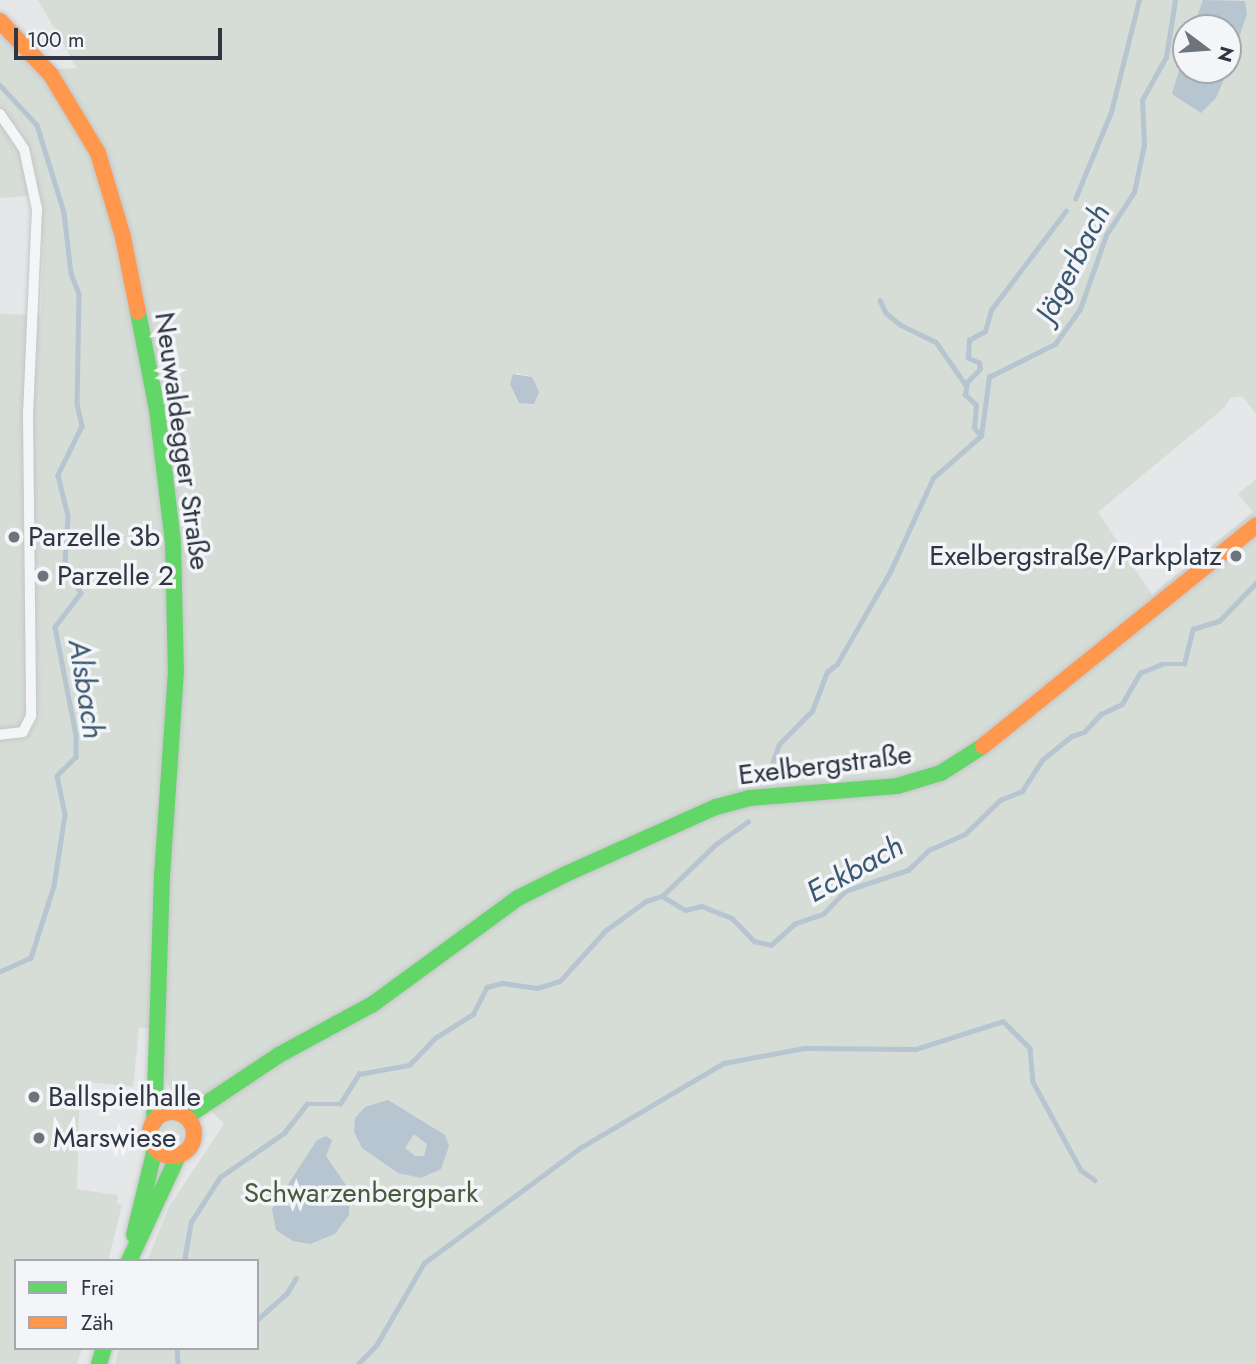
<!DOCTYPE html>
<meta charset="utf-8">
<style>
body{margin:0}
#map{position:relative;width:1256px;height:1364px;overflow:hidden;background:#e5e7e9;font-family:Jost,sans-serif}
div>[style]{position:absolute}
[style*='--x']{left:calc(var(--x)*1px);top:calc(var(--y)*1px);width:calc(var(--w)*1px);rotate:calc(var(--a)*1deg)}
.green>*{inset:0;background:#d6dcd6}
.round{border-radius:50%}
.water>*{inset:0;background:#b7c5d0}
.stream>*{height:4.5px;margin:-2.25px;padding:0 2.25px;transform-origin:2.25px;border-radius:2.25px;background:#b7c5d0}
.roads{filter:drop-shadow(0 0 2px #c3c5c7) drop-shadow(0 0 2px #c3c5c7)}
.street>*{height:10px;margin:-5px;padding:0 5px;transform-origin:5px;border-radius:5px;background:#f4f5f6}
.fast>*{height:16px;margin:-8px;padding:0 8px;transform-origin:8px;border-radius:8px;background:#63d668}
.slow>*{height:16px;margin:-8px;padding:0 8px;transform-origin:8px;border-radius:8px;background:#ff974d}
.slow>.ring{margin:-8px;padding:0;box-sizing:content-box;background:none;border:16px solid #ff974d;border-radius:50%}
.dots>*{width:19px;height:19px;translate:-50% -50%;box-sizing:border-box;border:4px solid #f3f5f8;border-radius:50%}
span{translate:-50% -50%;white-space:nowrap;text-align:center;line-height:1.15;-webkit-text-stroke:7px #f3f5f8;paint-order:stroke}
.street-label{font-size:28px;color:#2d3641}
.poi-label{font-size:28px;color:#2d3641}
.left{translate:0 -50%;text-align:left}
.right{translate:-100% -50%;text-align:right}
.park-label{font-size:28px;color:#455b3c}
.water-label{font-size:30px;color:#3b5871;font-style:italic}
.legend{position:absolute;left:14px;top:1259px;width:245px;height:91px;box-sizing:border-box;background:#f3f5f8;border:2px solid #a4a9af;margin:0;padding:9px 12px;list-style:none;font-size:21px;color:#2d3641}
.legend li{display:flex;align-items:center;gap:14px;height:35px}
.legend b{width:35px;border:2px solid #a4a9af}
.north{position:absolute;left:1172px;top:14px;width:70px;height:70px;box-sizing:border-box;background:#f3f5f8;border:2px solid #a4a9af;border-radius:50%;rotate:106deg;font-size:19px;font-weight:700;line-height:28px;text-align:center;color:#2d3641}
.north::after{content:'';display:block;margin:auto;width:24px;height:32px;background:#6d747c;clip-path:polygon(50% 0,100% 100%,50% 72%,0 100%)}
.scale{position:absolute;left:14px;top:28px;width:208px;height:32px;box-sizing:border-box;border:4px solid #2d3641;border-top:0;padding-left:9px;font-size:21px;line-height:24px;white-space:nowrap;color:#2d3641;-webkit-text-stroke:5px #f3f5f8;paint-order:stroke}
</style>
<div id="map">
<div class="green">
<i style="clip-path:polygon(evenodd,38px 0,1256px 0,1256px 414px,1242px 396px,1230px 398px,1225px 407px,1098px 512px,1152px 595px,1253px 512px,1238px 494px,1256px 479px,1256px 1364px,115px 1364px,119px 1348px,257px 1348px,257px 1261px,147px 1261px,169px 1207px,224px 1124px,201px 1100px,171px 1091px,165px 1077px,166px 1027px,139px 1028px,133px 1087px,80px 1081px,77px 1189px,118px 1195px,117px 1204px,122px 1205px,108px 1261px,16px 1261px,16px 1348px,82px 1348px,77px 1364px,0 1364px,0 314px,41px 315px,43px 250px,39px 195px,0 198px,0 10px,57px 69px,77px 68px,38px 0,1186px 28px,1228px 28px,1228px 70px,1186px 70px,1186px 28px,38px 0,516px 373px,530px 376px,520px 403px,510px 384px,516px 373px)"></i>
<i class="round" style="left:161px;top:1123px;width:22px;height:22px"></i>
</div>
<div class="water">
<i style="clip-path:polygon(1203px 0,1245px 1px,1247px 14px,1228px 70px,1228px 28px,1193px 28px)"></i>
<i style="clip-path:polygon(1186px 47px,1186px 70px,1228px 70px,1216px 98px,1201px 113px,1172px 94px)"></i>
<i style="clip-path:polygon(513px 374px,532px 377px,539px 392px,534px 404px,519px 403px,510px 384px)"></i>
<i style="clip-path:polygon(evenodd,388px 1100px,445px 1135px,449px 1146px,441px 1169px,421px 1178px,398px 1173px,362px 1148px,354px 1132px,355px 1118px,365px 1107px,388px 1100px,414px 1134px,427px 1144px,424px 1156px,415px 1156px,405px 1148px,414px 1134px)"></i>
<i style="clip-path:polygon(326px 1136px,332px 1140px,326px 1156px,350px 1191px,349px 1215px,335px 1234px,310px 1244px,293px 1241px,276px 1230px,272px 1209px,317px 1140px)"></i>
</div>
<div class="stream">
<i style="--x:0;--y:85;--w:54;--a:47.2"></i>
<i style="--x:37;--y:125;--w:91;--a:72.8"></i>
<i style="--x:64;--y:212;--w:61;--a:83.5"></i>
<i style="--x:71;--y:273;--w:22;--a:69"></i>
<i style="--x:79;--y:294;--w:110;--a:91"></i>
<i style="--x:77;--y:404;--w:23;--a:77"></i>
<i style="--x:82;--y:426;--w:55;--a:116.1"></i>
<i style="--x:58;--y:475;--w:42;--a:76.3"></i>
<i style="--x:68;--y:516;--w:46;--a:93.7"></i>
<i style="--x:65;--y:562;--w:35;--a:63"></i>
<i style="--x:81;--y:593;--w:43;--a:127.4"></i>
<i style="--x:55;--y:627;--w:110;--a:79"></i>
<i style="--x:76;--y:735;--w:22;--a:90"></i>
<i style="--x:76;--y:757;--w:27;--a:135"></i>
<i style="--x:57;--y:776;--w:40;--a:78"></i>
<i style="--x:65;--y:815;--w:72;--a:98.8"></i>
<i style="--x:54;--y:886;--w:76;--a:107.7"></i>
<i style="--x:31;--y:958;--w:34;--a:156"></i>
<i style="--x:1075;--y:199;--w:94;--a:-67.5"></i>
<i style="--x:1111;--y:112;--w:115;--a:-76"></i>
<i style="--x:880;--y:300;--w:14;--a:65"></i>
<i style="--x:886;--y:313;--w:19;--a:39"></i>
<i style="--x:901;--y:325;--w:39;--a:26"></i>
<i style="--x:936;--y:342;--w:52;--a:55.1"></i>
<i style="--x:981;--y:436;--w:11;--a:-131"></i>
<i style="--x:974;--y:428;--w:23;--a:-85"></i>
<i style="--x:976;--y:405;--w:15;--a:-138"></i>
<i style="--x:965;--y:395;--w:13;--a:-81"></i>
<i style="--x:967;--y:382;--w:18;--a:-45"></i>
<i style="--x:980;--y:369;--w:6;--a:-99"></i>
<i style="--x:979;--y:363;--w:12;--a:-156"></i>
<i style="--x:968;--y:358;--w:18;--a:-87"></i>
<i style="--x:969;--y:340;--w:18;--a:-29"></i>
<i style="--x:985;--y:331;--w:22;--a:-74"></i>
<i style="--x:991;--y:310;--w:124;--a:-52.9"></i>
<i style="--x:766;--y:780;--w:38;--a:-70"></i>
<i style="--x:779;--y:744;--w:47;--a:-45"></i>
<i style="--x:812;--y:711;--w:42;--a:-69"></i>
<i style="--x:827;--y:672;--w:13;--a:-39"></i>
<i style="--x:837;--y:664;--w:106;--a:-60.1"></i>
<i style="--x:890;--y:572;--w:103;--a:-65.4"></i>
<i style="--x:933;--y:478;--w:64;--a:-41.2"></i>
<i style="--x:981;--y:436;--w:60;--a:-82.3"></i>
<i style="--x:989;--y:377;--w:74;--a:-26.6"></i>
<i style="--x:1055;--y:344;--w:43;--a:-54.5"></i>
<i style="--x:1080;--y:309;--w:78;--a:-70.6"></i>
<i style="--x:1106;--y:235;--w:51;--a:-56.9"></i>
<i style="--x:1134;--y:192;--w:48;--a:-78"></i>
<i style="--x:1144;--y:145;--w:45;--a:-92.5"></i>
<i style="--x:1142;--y:100;--w:49;--a:-60.8"></i>
<i style="--x:1166;--y:57;--w:58;--a:-81"></i>
<i style="--x:662;--y:896;--w:75;--a:-43.9"></i>
<i style="--x:716;--y:844;--w:39;--a:-35"></i>
<i style="--x:184;--y:1261;--w:40;--a:-80"></i>
<i style="--x:191;--y:1222;--w:54;--a:-57.2"></i>
<i style="--x:220;--y:1177;--w:78;--a:-34.5"></i>
<i style="--x:284;--y:1133;--w:37;--a:-52"></i>
<i style="--x:307;--y:1104;--w:33;--a:0"></i>
<i style="--x:340;--y:1104;--w:36;--a:-58"></i>
<i style="--x:359;--y:1074;--w:51;--a:-10.2"></i>
<i style="--x:409;--y:1065;--w:37;--a:-46"></i>
<i style="--x:435;--y:1038;--w:45;--a:-32.3"></i>
<i style="--x:473;--y:1014;--w:30;--a:-63"></i>
<i style="--x:487;--y:987;--w:16;--a:-15"></i>
<i style="--x:502;--y:983;--w:35;--a:8"></i>
<i style="--x:537;--y:988;--w:24;--a:-17"></i>
<i style="--x:560;--y:981;--w:69;--a:-48"></i>
<i style="--x:606;--y:930;--w:49;--a:-35.9"></i>
<i style="--x:646;--y:901;--w:17;--a:-17"></i>
<i style="--x:662;--y:896;--w:27;--a:31"></i>
<i style="--x:685;--y:910;--w:17;--a:-13"></i>
<i style="--x:702;--y:906;--w:32;--a:22"></i>
<i style="--x:732;--y:918;--w:32;--a:46"></i>
<i style="--x:754;--y:941;--w:17;--a:13"></i>
<i style="--x:771;--y:945;--w:31;--a:-42"></i>
<i style="--x:794;--y:924;--w:31;--a:-19"></i>
<i style="--x:823;--y:914;--w:32;--a:-46"></i>
<i style="--x:845;--y:891;--w:66;--a:-18.4"></i>
<i style="--x:908;--y:870;--w:29;--a:-44"></i>
<i style="--x:929;--y:850;--w:39;--a:-24"></i>
<i style="--x:965;--y:834;--w:49;--a:-44.2"></i>
<i style="--x:1000;--y:800;--w:24;--a:-22"></i>
<i style="--x:1022;--y:791;--w:37;--a:-57"></i>
<i style="--x:1042;--y:760;--w:38;--a:-39"></i>
<i style="--x:1072;--y:736;--w:13;--a:-18"></i>
<i style="--x:1084;--y:732;--w:25;--a:-47"></i>
<i style="--x:1101;--y:714;--w:23;--a:-25"></i>
<i style="--x:1122;--y:704;--w:36;--a:-60"></i>
<i style="--x:1140;--y:673;--w:24;--a:-22"></i>
<i style="--x:1162;--y:664;--w:22;--a:0"></i>
<i style="--x:1184;--y:664;--w:36;--a:-76"></i>
<i style="--x:1193;--y:629;--w:27;--a:-17"></i>
<i style="--x:1219;--y:621;--w:53;--a:-45.8"></i>
<i style="--x:257;--y:1320;--w:40;--a:-42"></i>
<i style="--x:287;--y:1293;--w:17;--a:-59"></i>
<i style="--x:177;--y:1348;--w:16;--a:86"></i>
<i style="--x:193;--y:1348;--w:18;--a:0"></i>
<i style="--x:358;--y:1364;--w:28;--a:-46"></i>
<i style="--x:377;--y:1344;--w:94;--a:-59.9"></i>
<i style="--x:424;--y:1263;--w:194;--a:-36.4"></i>
<i style="--x:580;--y:1148;--w:167;--a:-30.6"></i>
<i style="--x:724;--y:1063;--w:81;--a:-10.6"></i>
<i style="--x:804;--y:1048;--w:112;--a:0.5"></i>
<i style="--x:916;--y:1049;--w:91;--a:-17.8"></i>
<i style="--x:1003;--y:1021;--w:38;--a:45"></i>
<i style="--x:1030;--y:1048;--w:34;--a:85"></i>
<i style="--x:1033;--y:1082;--w:100;--a:61.4"></i>
<i style="--x:1081;--y:1170;--w:17;--a:36"></i>
</div>
<div class="roads">
<div class="street">
<i style="--x:0;--y:114;--w:42;--a:55.6"></i>
<i style="--x:24;--y:149;--w:61;--a:77.8"></i>
<i style="--x:37;--y:209;--w:203;--a:92.5"></i>
<i style="--x:28;--y:412;--w:304;--a:89.4"></i>
<i style="--x:31;--y:716;--w:18;--a:117"></i>
<i style="--x:23;--y:732;--w:23;--a:173"></i>
</div>
<div class="fast">
<i style="--x:138;--y:312;--w:100;--a:79"></i>
<i style="--x:157;--y:410;--w:134;--a:83.1"></i>
<i style="--x:173;--y:543;--w:128;--a:88.7"></i>
<i style="--x:176;--y:671;--w:203;--a:93.9"></i>
<i style="--x:162;--y:874;--w:248;--a:91.8"></i>
<i style="--x:186;--y:1117;--w:112;--a:-33.7"></i>
<i style="--x:279;--y:1055;--w:107;--a:-28.5"></i>
<i style="--x:373;--y:1004;--w:180;--a:-36.2"></i>
<i style="--x:518;--y:898;--w:54;--a:-26.6"></i>
<i style="--x:566;--y:874;--w:164;--a:-24.1"></i>
<i style="--x:716;--y:807;--w:34;--a:-15"></i>
<i style="--x:749;--y:798;--w:148;--a:-4.6"></i>
<i style="--x:897;--y:786;--w:46;--a:-16.5"></i>
<i style="--x:941;--y:773;--w:50;--a:-32.7"></i>
<i style="--x:134;--y:1235;--w:89;--a:-76.3"></i>
<i style="--x:129;--y:1261;--w:116;--a:-65"></i>
<i style="--x:99;--y:1364;--w:17;--a:-73"></i>
</div>
<div class="slow">
<i style="--x:0;--y:21;--w:74;--a:46.6"></i>
<i style="--x:51;--y:75;--w:91;--a:58.9"></i>
<i style="--x:98;--y:153;--w:88;--a:73.4"></i>
<i style="--x:123;--y:237;--w:76;--a:78.7"></i>
<i style="--x:983;--y:746;--w:351;--a:-38.9"></i>
<i class="ring" style="left:150px;top:1112px;width:28px;height:28px"></i>
</div>
</div>
<div class="dots">
<i style="left:14px;top:537px;background:#6d747c"></i>
<i style="left:1236px;top:556px;background:#6d747c"></i>
<i style="left:43px;top:576px;background:#6d747c"></i>
<i style="left:34px;top:1097px;background:#6d747c"></i>
<i style="left:39px;top:1138px;background:#6d747c"></i>
</div>
<div class="street-label">
<span style="left:182px;top:441px;rotate:82deg">Neuwaldegger Straße</span>
<span style="left:825px;top:765px;rotate:-7deg">Exelbergstraße</span>
</div>
<div class="poi-label">
<span class="left" style="left:28px;top:537px">Parzelle 3b</span>
<span class="right" style="left:1222px;top:556px">Exelbergstraße/Parkplatz</span>
<span class="left" style="left:57px;top:576px">Parzelle 2</span>
<span class="left" style="left:48px;top:1097px">Ballspielhalle</span>
<span class="left" style="left:53px;top:1138px">Marswiese</span>
</div>
<div class="park-label">
<span style="left:361px;top:1193px">Schwarzenbergpark</span>
</div>
<div class="water-label">
<span style="left:1073px;top:263px;rotate:-63deg">Jägerbach</span>
<span style="left:86px;top:689px;rotate:81deg">Alsbach</span>
<span style="left:855px;top:869px;rotate:-29deg">Eckbach</span>
</div>
<ul class="legend">
<li><b style="height:9px;background:#63d668"></b>Frei</li>
<li><b style="height:9px;background:#ff974d"></b>Zäh</li>
</ul>
<div class="north">N</div>
<div class="scale">100 m</div>
</div>
